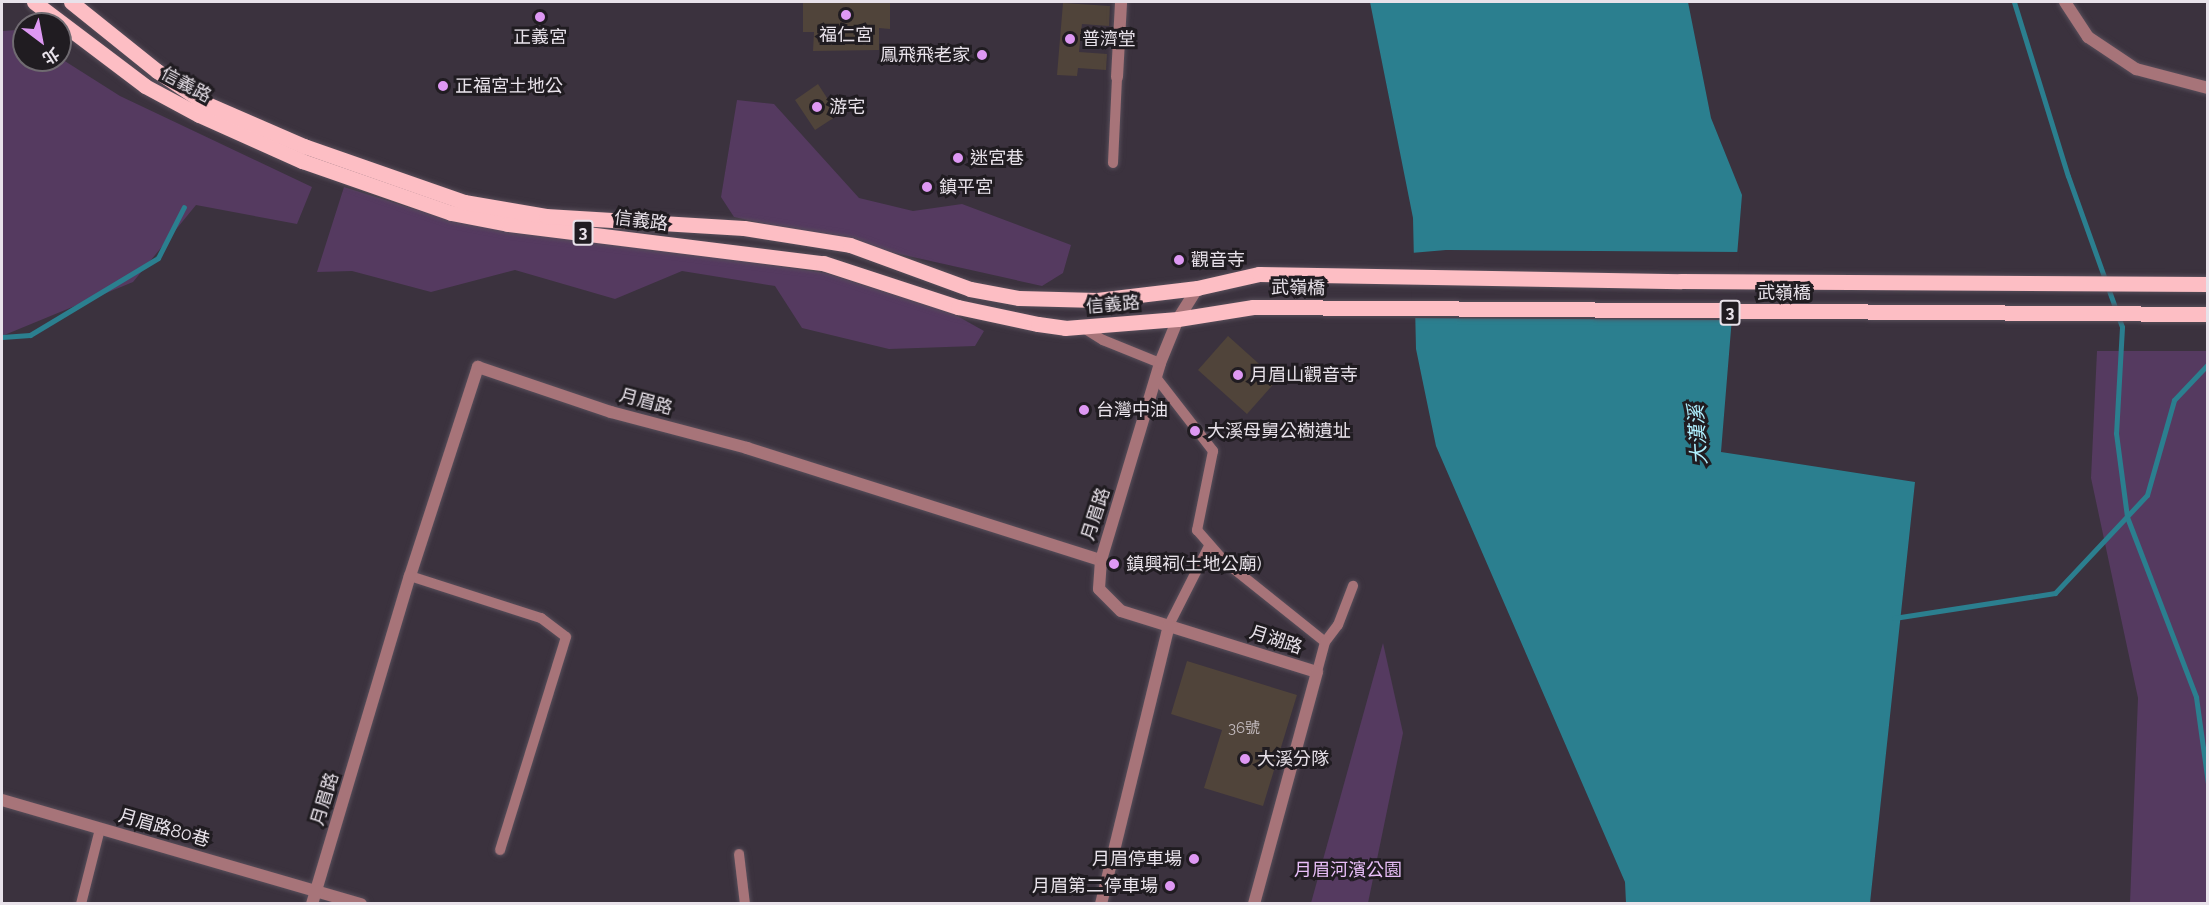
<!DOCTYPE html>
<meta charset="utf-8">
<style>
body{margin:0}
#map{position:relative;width:2209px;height:905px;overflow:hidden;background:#3b323e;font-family:Raleway,"Noto Sans TC",sans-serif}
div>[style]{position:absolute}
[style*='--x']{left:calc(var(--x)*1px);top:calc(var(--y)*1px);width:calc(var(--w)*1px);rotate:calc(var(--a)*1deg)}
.green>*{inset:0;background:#553a60}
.water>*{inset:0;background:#2b7f8f}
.pier>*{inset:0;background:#3b323e}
.stream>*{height:5px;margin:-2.5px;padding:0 2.5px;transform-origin:2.5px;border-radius:2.5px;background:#2b7f8f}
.building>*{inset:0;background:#50443a}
.roads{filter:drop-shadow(0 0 2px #574e5a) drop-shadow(0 0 2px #574e5a)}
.lane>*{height:10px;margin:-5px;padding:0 5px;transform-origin:5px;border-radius:5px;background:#a77479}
.street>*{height:12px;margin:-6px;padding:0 6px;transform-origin:6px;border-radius:6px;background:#a77479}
.primary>*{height:15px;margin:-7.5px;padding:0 7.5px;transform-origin:7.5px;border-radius:7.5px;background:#fdbec4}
.dots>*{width:16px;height:16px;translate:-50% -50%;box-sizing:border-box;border:3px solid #201c21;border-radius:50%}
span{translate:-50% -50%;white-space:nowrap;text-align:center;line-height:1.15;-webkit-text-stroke:6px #201c21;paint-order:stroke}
.number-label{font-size:15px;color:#c2babe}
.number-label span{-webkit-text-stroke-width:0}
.shield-label span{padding:2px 4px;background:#201c21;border:2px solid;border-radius:4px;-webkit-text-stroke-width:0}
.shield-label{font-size:16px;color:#e8e2ea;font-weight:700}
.poi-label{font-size:18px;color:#e8e2ea}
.left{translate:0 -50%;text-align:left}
.right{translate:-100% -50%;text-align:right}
.street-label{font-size:18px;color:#e8e2ea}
.park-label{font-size:18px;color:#e8bef8}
.water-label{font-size:20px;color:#b0f0ff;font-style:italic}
.frame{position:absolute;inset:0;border:3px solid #e8e2ea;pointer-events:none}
.north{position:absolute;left:12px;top:12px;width:60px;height:60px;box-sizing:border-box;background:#201c21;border:2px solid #706b71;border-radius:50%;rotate:148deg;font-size:16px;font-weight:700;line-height:24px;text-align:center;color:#e8e2ea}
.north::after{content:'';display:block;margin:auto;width:21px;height:27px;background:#de98f3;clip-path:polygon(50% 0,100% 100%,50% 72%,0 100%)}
</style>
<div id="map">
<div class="green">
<i style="clip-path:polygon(17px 30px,24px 34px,24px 60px,60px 58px,120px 96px,312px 187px,297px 224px,196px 205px,133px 282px,2px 336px,2px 31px)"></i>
<i style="clip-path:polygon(737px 100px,774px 104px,859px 198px,913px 211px,962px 204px,1071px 245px,1063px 273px,1042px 286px,734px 217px,721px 197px)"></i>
<i style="clip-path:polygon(344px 187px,440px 217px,826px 273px,952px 313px,984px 331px,975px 346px,889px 349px,802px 328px,775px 286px,682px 271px,615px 299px,515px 270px,431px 292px,352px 271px,317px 272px)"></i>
<i style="clip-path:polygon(2097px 351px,2207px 351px,2207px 903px,2130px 903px,2138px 698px,2091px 478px)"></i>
<i style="clip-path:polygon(1383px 643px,1403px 733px,1368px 903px,1311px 903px)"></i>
</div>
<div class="water">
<i style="clip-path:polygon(1370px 2px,1688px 2px,1711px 118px,1742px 195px,1721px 452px,1915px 482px,1870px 903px,1626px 903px,1625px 882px,1436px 446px,1416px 349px,1413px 218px)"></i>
</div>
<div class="pier">
<i style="clip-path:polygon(1446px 250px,1740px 252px,1734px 320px,1412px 318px,1411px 253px)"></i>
</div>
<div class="stream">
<i style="--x:2014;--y:2;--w:182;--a:72.8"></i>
<i style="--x:2068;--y:176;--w:160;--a:70.3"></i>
<i style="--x:2122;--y:327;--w:106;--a:93.2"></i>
<i style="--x:2116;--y:433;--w:85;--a:82.5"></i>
<i style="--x:2127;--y:517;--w:193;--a:69"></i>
<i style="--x:2196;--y:697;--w:87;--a:82.1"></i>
<i style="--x:2;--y:337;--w:28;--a:-4"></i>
<i style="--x:30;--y:335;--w:149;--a:-31"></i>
<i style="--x:158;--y:258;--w:57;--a:-63"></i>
<i style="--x:1894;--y:618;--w:163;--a:-8.8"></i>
<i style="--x:2055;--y:593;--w:134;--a:-46.8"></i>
<i style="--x:2147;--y:495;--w:99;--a:-74.1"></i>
<i style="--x:2174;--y:400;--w:50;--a:-46.6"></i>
</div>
<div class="building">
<i style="clip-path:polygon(803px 2px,890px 2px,890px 29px,879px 28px,879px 50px,813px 51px,814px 32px,803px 32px)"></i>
<i style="clip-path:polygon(1063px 3px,1110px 6px,1109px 26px,1082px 24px,1079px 52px,1107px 54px,1106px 70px,1078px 68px,1077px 76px,1057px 75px)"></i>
<i style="clip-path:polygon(818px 84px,838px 115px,815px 130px,795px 100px)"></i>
<i style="clip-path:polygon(1228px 336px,1277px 380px,1247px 414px,1198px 370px)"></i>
<i style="clip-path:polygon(1187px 661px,1297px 695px,1263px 806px,1204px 788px,1222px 730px,1171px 714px)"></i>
</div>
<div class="roads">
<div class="lane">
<i style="--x:1113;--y:163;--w:86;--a:-87.3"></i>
<i style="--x:1082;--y:327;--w:25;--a:32"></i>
<i style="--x:1103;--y:340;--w:61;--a:22"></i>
<i style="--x:1158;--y:380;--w:90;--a:52.2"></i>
<i style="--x:1213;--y:451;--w:81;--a:101.4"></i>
<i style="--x:1197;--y:530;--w:41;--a:48.9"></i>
<i style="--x:1224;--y:561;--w:129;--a:38.7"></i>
<i style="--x:1325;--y:642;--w:31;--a:105"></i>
<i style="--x:410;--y:576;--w:138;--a:17.8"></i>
<i style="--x:541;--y:618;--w:31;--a:37"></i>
<i style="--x:566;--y:637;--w:223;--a:107.2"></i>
<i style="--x:1169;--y:625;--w:89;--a:-63.1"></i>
<i style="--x:1325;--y:642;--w:21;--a:-53"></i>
<i style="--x:1338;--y:625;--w:42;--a:-69"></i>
<i style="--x:739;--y:854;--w:50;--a:83.2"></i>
<i style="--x:81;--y:904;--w:77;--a:-75.8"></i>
</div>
<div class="street">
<i style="--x:2065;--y:2;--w:42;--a:56.7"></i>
<i style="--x:2088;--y:37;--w:58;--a:33.7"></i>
<i style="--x:2136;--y:69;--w:74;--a:14.8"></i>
<i style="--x:1117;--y:77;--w:75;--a:-86.9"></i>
<i style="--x:1101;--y:560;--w:29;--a:94"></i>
<i style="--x:1099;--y:589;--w:31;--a:45"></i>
<i style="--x:1121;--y:611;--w:205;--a:17.3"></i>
<i style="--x:1317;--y:672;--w:240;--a:105.2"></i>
<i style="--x:2;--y:800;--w:374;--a:16.2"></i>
<i style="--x:312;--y:904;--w:342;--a:-73.4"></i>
<i style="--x:410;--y:576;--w:220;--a:-72"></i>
<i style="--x:478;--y:367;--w:140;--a:18.7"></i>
<i style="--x:611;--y:412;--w:141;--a:14.8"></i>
<i style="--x:747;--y:448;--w:371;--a:17.6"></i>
<i style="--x:1101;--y:560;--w:206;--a:-73.3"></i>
<i style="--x:1160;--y:363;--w:48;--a:-67.8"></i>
<i style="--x:1178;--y:319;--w:36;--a:-58"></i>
<i style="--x:1101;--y:904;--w:287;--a:-76.3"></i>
</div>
<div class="primary">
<i style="--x:34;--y:2;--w:139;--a:37.1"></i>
<i style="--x:145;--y:86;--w:61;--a:28.2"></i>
<i style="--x:199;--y:115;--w:113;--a:24.1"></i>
<i style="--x:302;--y:161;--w:158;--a:19.2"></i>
<i style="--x:451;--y:213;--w:58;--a:10.9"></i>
<i style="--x:508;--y:224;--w:317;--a:7.1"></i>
<i style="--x:823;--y:263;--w:142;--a:18.1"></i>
<i style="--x:958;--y:307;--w:82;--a:12"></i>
<i style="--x:1038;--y:324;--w:27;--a:8"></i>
<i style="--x:1065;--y:328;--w:113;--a:-4.6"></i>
<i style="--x:1178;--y:319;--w:76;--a:-9.1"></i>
<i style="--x:1253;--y:307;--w:955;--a:0.42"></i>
<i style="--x:71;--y:2;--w:110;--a:38.7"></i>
<i style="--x:157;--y:71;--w:58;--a:33.7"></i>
<i style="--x:205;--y:103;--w:108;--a:23.5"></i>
<i style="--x:304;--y:146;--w:170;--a:19.3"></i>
<i style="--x:464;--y:202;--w:83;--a:9.7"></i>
<i style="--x:546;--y:216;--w:198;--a:3.5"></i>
<i style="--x:744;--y:228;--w:107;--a:9.1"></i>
<i style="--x:850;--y:245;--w:128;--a:20.1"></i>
<i style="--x:970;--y:289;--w:50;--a:10.4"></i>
<i style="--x:1019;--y:298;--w:78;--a:1.5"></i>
<i style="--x:1097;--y:300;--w:101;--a:-6.8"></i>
<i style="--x:1197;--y:288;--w:64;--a:-12.7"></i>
<i style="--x:1259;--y:274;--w:422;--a:1"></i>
<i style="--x:1681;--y:281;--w:527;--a:0.33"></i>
</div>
</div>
<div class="dots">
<i style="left:846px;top:15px;background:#de98f3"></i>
<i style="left:540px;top:17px;background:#de98f3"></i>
<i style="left:1070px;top:39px;background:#de98f3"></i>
<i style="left:982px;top:55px;background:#de98f3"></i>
<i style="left:443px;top:86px;background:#de98f3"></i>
<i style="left:817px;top:107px;background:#de98f3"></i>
<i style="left:958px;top:158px;background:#de98f3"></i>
<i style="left:927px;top:187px;background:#de98f3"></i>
<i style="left:1179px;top:260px;background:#de98f3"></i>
<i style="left:1238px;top:375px;background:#de98f3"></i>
<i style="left:1084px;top:410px;background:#de98f3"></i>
<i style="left:1195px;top:431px;background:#de98f3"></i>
<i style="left:1114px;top:564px;background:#de98f3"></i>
<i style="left:1245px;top:759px;background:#de98f3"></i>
<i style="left:1194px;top:859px;background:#de98f3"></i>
<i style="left:1170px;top:886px;background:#de98f3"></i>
</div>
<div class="number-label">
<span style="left:1244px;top:729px">36號</span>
</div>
<div class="shield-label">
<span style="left:583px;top:233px">3</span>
<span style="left:1730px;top:313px">3</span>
</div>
<div class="poi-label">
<span style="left:846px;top:35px">福仁宮</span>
<span style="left:540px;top:37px">正義宮</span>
<span class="left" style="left:1082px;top:39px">普濟堂</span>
<span class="right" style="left:970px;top:55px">鳳飛飛老家</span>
<span class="left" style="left:455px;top:86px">正福宮土地公</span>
<span class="left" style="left:829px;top:107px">游宅</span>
<span class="left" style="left:970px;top:158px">迷宮巷</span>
<span class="left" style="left:939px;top:187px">鎮平宮</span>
<span class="left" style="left:1191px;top:260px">觀音寺</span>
<span class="left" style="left:1250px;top:375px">月眉山觀音寺</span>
<span class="left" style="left:1096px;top:410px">台灣中油</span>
<span class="left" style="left:1207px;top:431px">大溪母舅公樹遺址</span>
<span class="left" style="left:1126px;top:564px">鎮興祠(土地公廟)</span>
<span class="left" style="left:1257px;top:759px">大溪分隊</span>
<span class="right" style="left:1182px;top:859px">月眉停車場</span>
<span class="right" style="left:1158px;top:886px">月眉第二停車場</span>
</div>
<div class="street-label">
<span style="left:186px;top:85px;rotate:28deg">信義路</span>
<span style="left:641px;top:221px;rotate:7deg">信義路</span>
<span style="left:1298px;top:288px;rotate:1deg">武嶺橋</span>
<span style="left:1784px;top:293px">武嶺橋</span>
<span style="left:1113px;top:305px;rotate:-5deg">信義路</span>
<span style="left:646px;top:402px;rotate:15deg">月眉路</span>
<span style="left:1096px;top:514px;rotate:-72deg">月眉路</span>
<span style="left:1276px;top:640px;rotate:18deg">月湖路</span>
<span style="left:325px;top:799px;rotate:-73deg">月眉路</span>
<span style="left:164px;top:828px;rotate:16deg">月眉路80巷</span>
</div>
<div class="park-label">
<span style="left:1348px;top:870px">月眉河濱公園</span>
</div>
<div class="water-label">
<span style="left:1698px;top:435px;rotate:-94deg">大漢溪</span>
</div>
<div class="frame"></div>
<div class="north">北</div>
</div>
